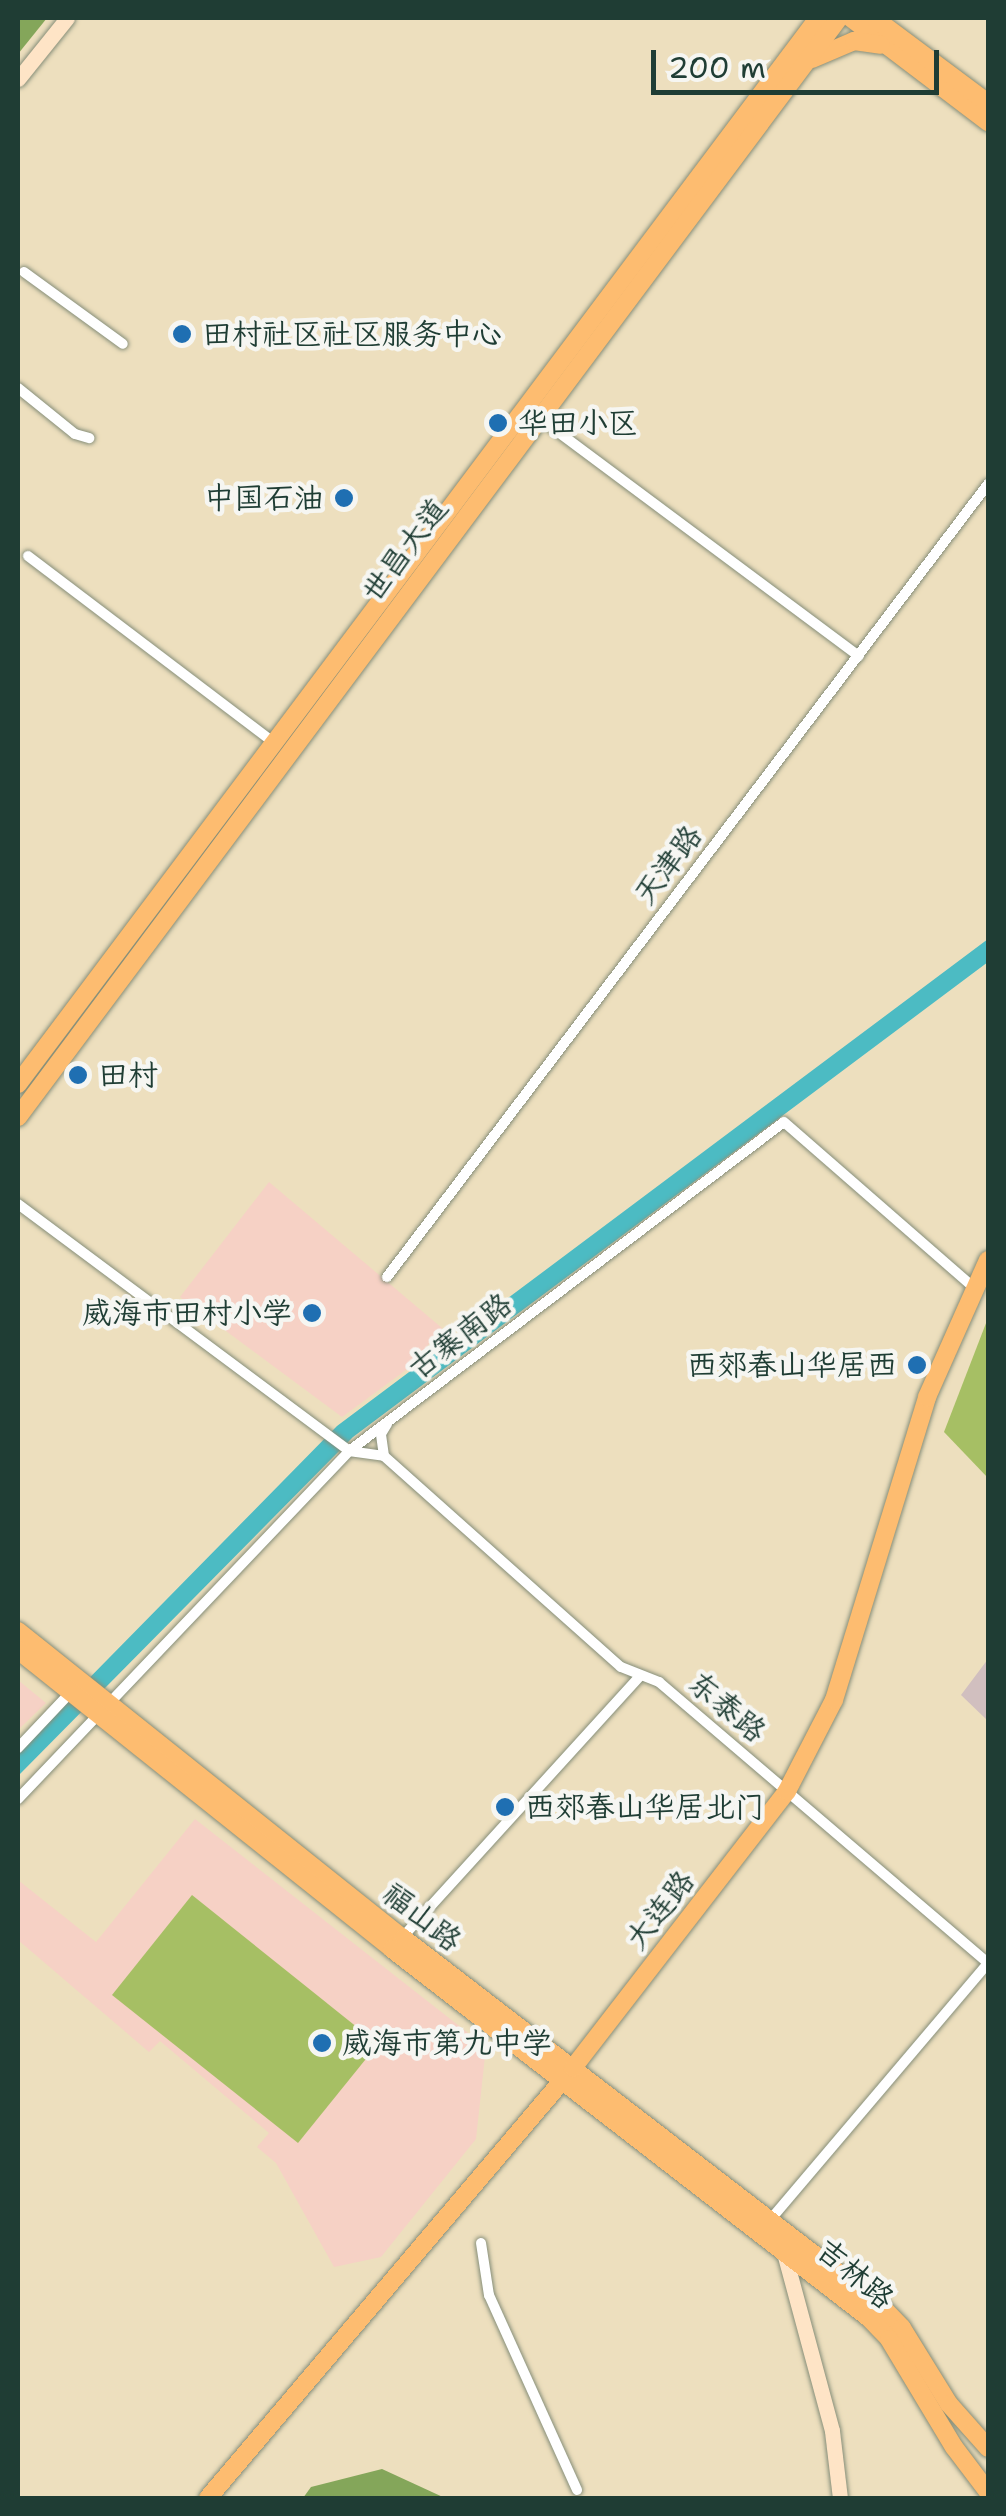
<!DOCTYPE html>
<meta charset="utf-8">
<style>
body{margin:0}
#map{position:relative;width:1006px;height:2516px;overflow:hidden;background:#eddfbe;font-family:"Shantell Sans","LXGW WenKai TC",sans-serif}
div>[style]{position:absolute}
[style*='--x']{left:calc(var(--x)*1px);top:calc(var(--y)*1px);width:calc(var(--w)*1px);rotate:calc(var(--a)*1deg)}
.built>*{inset:0;background:#f6d1c5}
.industrial>*{inset:0;background:#d1bfbf}
.green>*{inset:0;background:#a6bf64}
.forest>*{inset:0;background:#84a65a}
.water>*{inset:0;background:#4cbbc3}
.roads{filter:drop-shadow(0 0 2px #868e79) drop-shadow(0 0 2px #868e79)}
.minor>*{height:10px;margin:-5px;padding:0 5px;transform-origin:5px;border-radius:5px;background:#fff}
.secondary>*{height:15px;margin:-7.5px;padding:0 7.5px;transform-origin:7.5px;border-radius:7.5px;background:#fee4c6}
.primary>*{height:18px;margin:-9px;padding:0 9px;transform-origin:9px;border-radius:9px;background:#fdbc70}
.dots>*{width:28px;height:28px;translate:-50% -50%;box-sizing:border-box;border:5px solid #f6f6f2;border-radius:50%}
span{translate:-50% -50%;white-space:nowrap;text-align:center;line-height:1.15;-webkit-text-stroke:9px #f6f6f2;paint-order:stroke}
.poi-label{font-size:30px;color:#1f3d34}
.left{translate:0 -50%;text-align:left}
.right{translate:-100% -50%;text-align:right}
.street-label{font-size:30px;color:#1f3d34}
.frame{position:absolute;inset:0;border:20px solid #1f3d34;pointer-events:none}
.scale{position:absolute;left:651px;top:50px;width:288px;height:45px;box-sizing:border-box;border:5px solid #1f3d34;border-top:0;padding-left:12px;font-size:30px;line-height:35px;white-space:nowrap;color:#1f3d34;-webkit-text-stroke:8px #f6f6f2;paint-order:stroke}
</style>
<div id="map">
<div class="built">
<i style="clip-path:polygon(269px 1182px,442px 1328px,410px 1367px,342px 1417px,180px 1297px)"></i>
<i style="clip-path:polygon(18px 1680px,46px 1703px,18px 1730px)"></i>
<i style="clip-path:polygon(195px 1819px,486px 2047px,476px 2139px,381px 2257px,334px 2267px,276px 2163px,257px 2147px,269px 2133px,160px 2041px,149px 2052px,18px 1940px,18px 1880px,96px 1942px)"></i>
</div>
<div class="industrial">
<i style="clip-path:polygon(988px 1659px,988px 1721px,961px 1695px)"></i>
</div>
<div class="green">
<i style="clip-path:polygon(988px 1318px,988px 1478px,944px 1432px)"></i>
<i style="clip-path:polygon(192px 1895px,378px 2044px,298px 2143px,112px 1995px)"></i>
</div>
<div class="forest">
<i style="clip-path:polygon(18px 18px,47px 18px,18px 54px)"></i>
<i style="clip-path:polygon(382px 2469px,445px 2498px,303px 2498px,311px 2487px)"></i>
</div>
<div class="water">
<i style="clip-path:polygon(988px 939px,988px 962px,353px 1437px,18px 1776px,18px 1755px,51px 1717px,337px 1426px)"></i>
</div>
<div class="roads">
<div class="minor">
<i style="--x:24;--y:272;--w:122;--a:36"></i>
<i style="--x:18;--y:388;--w:73;--a:38.9"></i>
<i style="--x:75;--y:434;--w:15;--a:16"></i>
<i style="--x:538;--y:417;--w:400;--a:36.7"></i>
<i style="--x:28;--y:556;--w:311;--a:37.2"></i>
<i style="--x:18;--y:1204;--w:413;--a:36.7"></i>
<i style="--x:349;--y:1451;--w:35;--a:8"></i>
<i style="--x:387;--y:1277;--w:995;--a:-52.84"></i>
<i style="--x:384;--y:1456;--w:317;--a:41.7"></i>
<i style="--x:621;--y:1667;--w:41;--a:21.5"></i>
<i style="--x:659;--y:1682;--w:433;--a:40.5"></i>
<i style="--x:384;--y:1456;--w:22;--a:-98"></i>
<i style="--x:381;--y:1434;--w:12;--a:-59"></i>
<i style="--x:18;--y:1748;--w:77;--a:-46.6"></i>
<i style="--x:18;--y:1799;--w:480;--a:-46.4"></i>
<i style="--x:349;--y:1451;--w:545;--a:-37.1"></i>
<i style="--x:784;--y:1122;--w:251;--a:41.1"></i>
<i style="--x:399;--y:1941;--w:358;--a:-47.7"></i>
<i style="--x:771;--y:2219;--w:336;--a:-49.7"></i>
<i style="--x:481;--y:2243;--w:53;--a:81.3"></i>
<i style="--x:489;--y:2295;--w:214;--a:65.7"></i>
</div>
<div class="secondary">
<i style="--x:18;--y:79;--w:78;--a:-51.2"></i>
<i style="--x:783;--y:2249;--w:188;--a:74.9"></i>
<i style="--x:832;--y:2431;--w:67;--a:83.2"></i>
</div>
<div class="primary">
<i style="--x:851;--y:18;--w:172;--a:37.2"></i>
<i style="--x:874;--y:18;--w:142;--a:36.7"></i>
<i style="--x:812;--y:59;--w:46;--a:-23.2"></i>
<i style="--x:854;--y:41;--w:27;--a:8"></i>
<i style="--x:18;--y:1084;--w:1333;--a:-53.11"></i>
<i style="--x:18;--y:1117;--w:1372;--a:-53.24"></i>
<i style="--x:18;--y:1631;--w:492;--a:38.6"></i>
<i style="--x:403;--y:1938;--w:603;--a:37.59"></i>
<i style="--x:881;--y:2306;--w:30;--a:46"></i>
<i style="--x:902;--y:2328;--w:89;--a:58.3"></i>
<i style="--x:949;--y:2404;--w:59;--a:48.4"></i>
<i style="--x:18;--y:1650;--w:479;--a:38.6"></i>
<i style="--x:392;--y:1949;--w:603;--a:37.72"></i>
<i style="--x:869;--y:2318;--w:29;--a:46"></i>
<i style="--x:889;--y:2339;--w:126;--a:59"></i>
<i style="--x:954;--y:2447;--w:56;--a:52.9"></i>
<i style="--x:208;--y:2498;--w:564;--a:-49.67"></i>
<i style="--x:573;--y:2068;--w:350;--a:-52.3"></i>
<i style="--x:787;--y:1791;--w:102;--a:-62.7"></i>
<i style="--x:834;--y:1700;--w:317;--a:-72.9"></i>
<i style="--x:927;--y:1397;--w:150;--a:-66"></i>
</div>
</div>
<div class="dots">
<i style="left:182px;top:334px;background:#1f6fb2"></i>
<i style="left:498px;top:423px;background:#1f6fb2"></i>
<i style="left:344px;top:498px;background:#1f6fb2"></i>
<i style="left:78px;top:1075px;background:#1f6fb2"></i>
<i style="left:312px;top:1313px;background:#1f6fb2"></i>
<i style="left:917px;top:1365px;background:#1f6fb2"></i>
<i style="left:505px;top:1807px;background:#1f6fb2"></i>
<i style="left:322px;top:2043px;background:#1f6fb2"></i>
</div>
<div class="poi-label">
<span class="left" style="left:202px;top:334px">田村社区社区服务中心</span>
<span class="left" style="left:518px;top:423px">华田小区</span>
<span class="right" style="left:324px;top:498px">中国石油</span>
<span class="left" style="left:98px;top:1075px">田村</span>
<span class="right" style="left:292px;top:1313px">威海市田村小学</span>
<span class="right" style="left:897px;top:1365px">西郊春山华居西</span>
<span class="left" style="left:525px;top:1807px">西郊春山华居北门</span>
<span class="left" style="left:342px;top:2043px">威海市第九中学</span>
</div>
<div class="street-label">
<span style="left:405px;top:550px;rotate:-53deg">世昌大道</span>
<span style="left:668px;top:865px;rotate:-53deg">天津路</span>
<span style="left:460px;top:1336px;rotate:-37deg">古寨南路</span>
<span style="left:727px;top:1707px;rotate:40deg">东泰路</span>
<span style="left:660px;top:1910px;rotate:-52deg">大连路</span>
<span style="left:422px;top:1917px;rotate:38deg">福山路</span>
<span style="left:855px;top:2274px;rotate:40deg">吉林路</span>
</div>
<div class="frame"></div>
<div class="scale">200 m</div>
</div>
